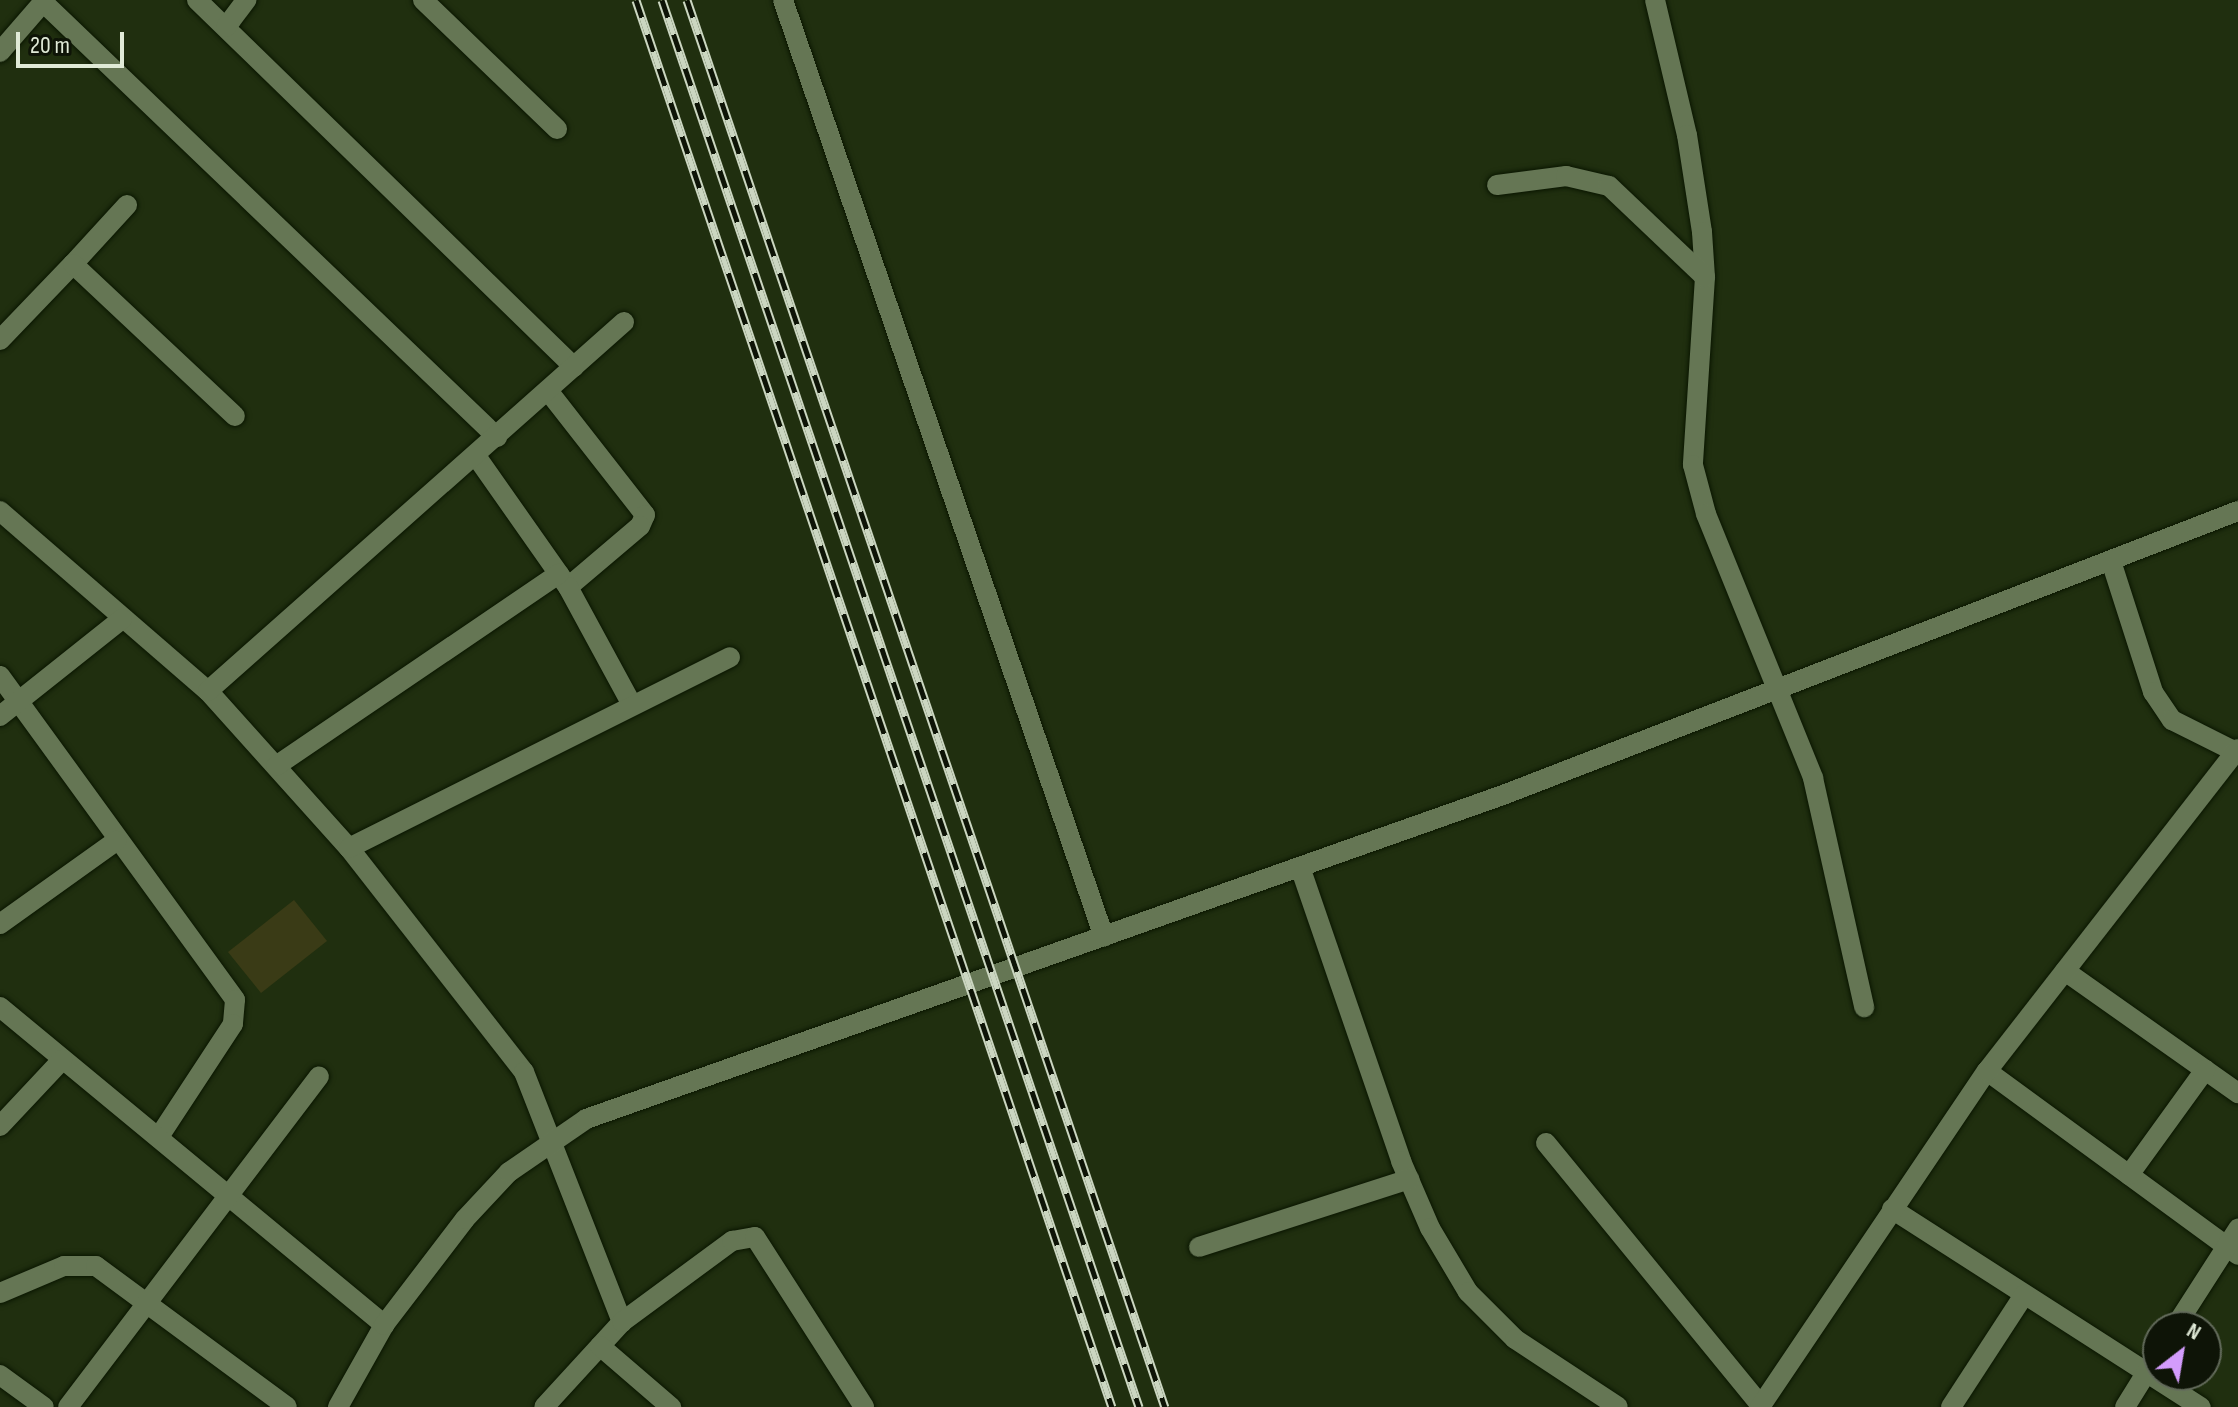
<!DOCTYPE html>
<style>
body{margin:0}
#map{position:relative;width:2238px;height:1407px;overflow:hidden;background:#202f0f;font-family:"Sofia Sans Condensed",sans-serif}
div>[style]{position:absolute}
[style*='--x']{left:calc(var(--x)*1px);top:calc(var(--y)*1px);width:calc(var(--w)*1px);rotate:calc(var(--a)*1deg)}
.building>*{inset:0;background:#3a3b16}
.roads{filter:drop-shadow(0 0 2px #0a1600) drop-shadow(0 0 2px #0a1600)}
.minor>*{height:20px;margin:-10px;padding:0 10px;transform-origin:10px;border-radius:10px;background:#657654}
.rail>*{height:9px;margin-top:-4.5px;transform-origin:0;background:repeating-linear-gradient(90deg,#0e1407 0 18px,#cbd6c1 0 36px);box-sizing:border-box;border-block:2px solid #cbd6c1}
span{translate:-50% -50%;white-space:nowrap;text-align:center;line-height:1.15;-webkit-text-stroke:6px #0e1407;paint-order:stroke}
.north{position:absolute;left:2142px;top:1311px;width:80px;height:80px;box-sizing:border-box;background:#0e1407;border:2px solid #626a5a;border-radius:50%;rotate:31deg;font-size:22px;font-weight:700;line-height:32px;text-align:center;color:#e0ead7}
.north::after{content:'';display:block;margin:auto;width:28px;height:36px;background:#d39cfc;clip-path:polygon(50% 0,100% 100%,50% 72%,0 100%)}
.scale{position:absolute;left:16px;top:32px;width:108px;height:36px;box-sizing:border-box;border:4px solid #e0ead7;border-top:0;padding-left:10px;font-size:24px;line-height:28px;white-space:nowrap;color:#e0ead7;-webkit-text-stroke:6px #0e1407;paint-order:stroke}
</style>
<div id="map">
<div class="building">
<i style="clip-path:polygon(294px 900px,327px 941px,261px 993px,228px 952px)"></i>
</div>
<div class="roads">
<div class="minor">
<i style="--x:197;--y:0;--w:526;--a:44.23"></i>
<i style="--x:423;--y:0;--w:186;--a:43.9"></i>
<i style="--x:783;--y:0;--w:990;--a:71.09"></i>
<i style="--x:1655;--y:0;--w:139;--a:76.7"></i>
<i style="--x:1687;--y:135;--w:98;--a:81.2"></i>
<i style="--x:1702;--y:232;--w:45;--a:86.2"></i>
<i style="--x:1705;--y:277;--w:188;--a:93.7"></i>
<i style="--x:1693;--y:465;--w:51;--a:75.1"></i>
<i style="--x:1706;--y:514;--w:285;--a:67.9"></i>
<i style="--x:1813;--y:778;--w:235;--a:77.4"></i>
<i style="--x:43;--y:2;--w:629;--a:43.78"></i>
<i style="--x:226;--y:27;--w:34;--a:-53"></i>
<i style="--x:0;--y:52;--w:69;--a:-49.1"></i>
<i style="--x:1497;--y:185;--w:70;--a:-7.4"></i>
<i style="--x:1566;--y:176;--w:44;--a:13.1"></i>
<i style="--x:1609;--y:186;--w:132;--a:43.5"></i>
<i style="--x:73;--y:264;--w:80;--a:-47.5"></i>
<i style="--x:0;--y:340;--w:105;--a:-46.2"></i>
<i style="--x:73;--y:264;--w:222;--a:43.2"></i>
<i style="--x:549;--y:392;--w:156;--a:52"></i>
<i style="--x:645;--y:515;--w:12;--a:114"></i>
<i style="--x:640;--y:526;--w:94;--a:139.7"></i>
<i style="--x:476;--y:456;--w:160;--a:54.9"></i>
<i style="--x:568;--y:587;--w:134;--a:61.5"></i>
<i style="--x:0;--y:511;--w:275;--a:40.9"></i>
<i style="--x:208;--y:691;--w:211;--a:48.1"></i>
<i style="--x:349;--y:848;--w:284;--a:52"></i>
<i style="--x:524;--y:1072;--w:269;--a:68.6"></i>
<i style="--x:622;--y:1322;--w:115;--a:132.5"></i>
<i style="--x:2111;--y:561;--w:138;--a:72.2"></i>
<i style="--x:2153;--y:692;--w:34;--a:56"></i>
<i style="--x:2172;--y:720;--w:74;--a:26.6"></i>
<i style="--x:0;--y:676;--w:400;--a:54"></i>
<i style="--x:235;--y:1000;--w:24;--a:95"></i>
<i style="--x:233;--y:1024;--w:136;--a:123.3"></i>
<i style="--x:208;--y:691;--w:556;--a:-41.57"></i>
<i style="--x:0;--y:716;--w:156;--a:-38.5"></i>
<i style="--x:276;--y:766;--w:342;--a:-34.2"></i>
<i style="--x:349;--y:848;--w:426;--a:-26.6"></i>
<i style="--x:1300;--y:867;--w:311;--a:71"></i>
<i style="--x:1401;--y:1161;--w:73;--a:66.6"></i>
<i style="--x:1430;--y:1228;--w:74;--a:59.3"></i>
<i style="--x:1468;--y:1292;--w:66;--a:45"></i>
<i style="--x:1515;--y:1339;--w:123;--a:33.4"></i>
<i style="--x:0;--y:924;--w:143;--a:-35.6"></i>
<i style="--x:2065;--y:971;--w:212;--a:35.2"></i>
<i style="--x:0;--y:1007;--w:499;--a:39.6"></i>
<i style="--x:1987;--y:1071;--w:311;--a:36.2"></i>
<i style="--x:0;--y:1126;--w:91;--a:-46.8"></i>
<i style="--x:1546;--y:1143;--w:340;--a:50.7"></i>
<i style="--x:2129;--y:1175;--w:130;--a:-54.1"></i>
<i style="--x:1892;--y:1209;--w:367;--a:32.7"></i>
<i style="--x:1199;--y:1247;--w:221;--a:-17.9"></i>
<i style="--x:0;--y:1293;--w:69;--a:-22.9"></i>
<i style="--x:64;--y:1266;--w:32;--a:0"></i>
<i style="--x:96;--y:1266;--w:237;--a:36.4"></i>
<i style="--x:622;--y:1322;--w:137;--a:-36.4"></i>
<i style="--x:732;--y:1241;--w:23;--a:-10"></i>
<i style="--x:755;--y:1237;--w:202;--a:57.3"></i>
<i style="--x:2175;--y:1327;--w:117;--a:-57.3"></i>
<i style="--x:600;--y:1346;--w:94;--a:40.7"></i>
<i style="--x:0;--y:1375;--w:54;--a:36"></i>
<i style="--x:68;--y:1407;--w:415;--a:-52.8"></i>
<i style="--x:338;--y:1407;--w:94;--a:-60.7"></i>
<i style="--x:384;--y:1325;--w:133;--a:-52.6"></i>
<i style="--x:465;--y:1219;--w:64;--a:-46.9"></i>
<i style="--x:509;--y:1172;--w:93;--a:-34.5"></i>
<i style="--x:586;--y:1119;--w:973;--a:-19.46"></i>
<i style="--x:1503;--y:795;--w:788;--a:-21.13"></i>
<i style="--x:1760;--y:1407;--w:405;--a:-56"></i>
<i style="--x:1987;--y:1071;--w:408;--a:-52.1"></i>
<i style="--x:1951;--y:1407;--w:134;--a:-56.9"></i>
<i style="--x:2125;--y:1407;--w:62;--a:-58.1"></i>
</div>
</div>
<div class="rail">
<i style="--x:636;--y:0;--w:1485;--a:71.31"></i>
<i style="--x:662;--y:0;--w:1486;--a:71.27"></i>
<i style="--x:687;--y:0;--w:1486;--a:71.24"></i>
</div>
<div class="north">N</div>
<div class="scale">20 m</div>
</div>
